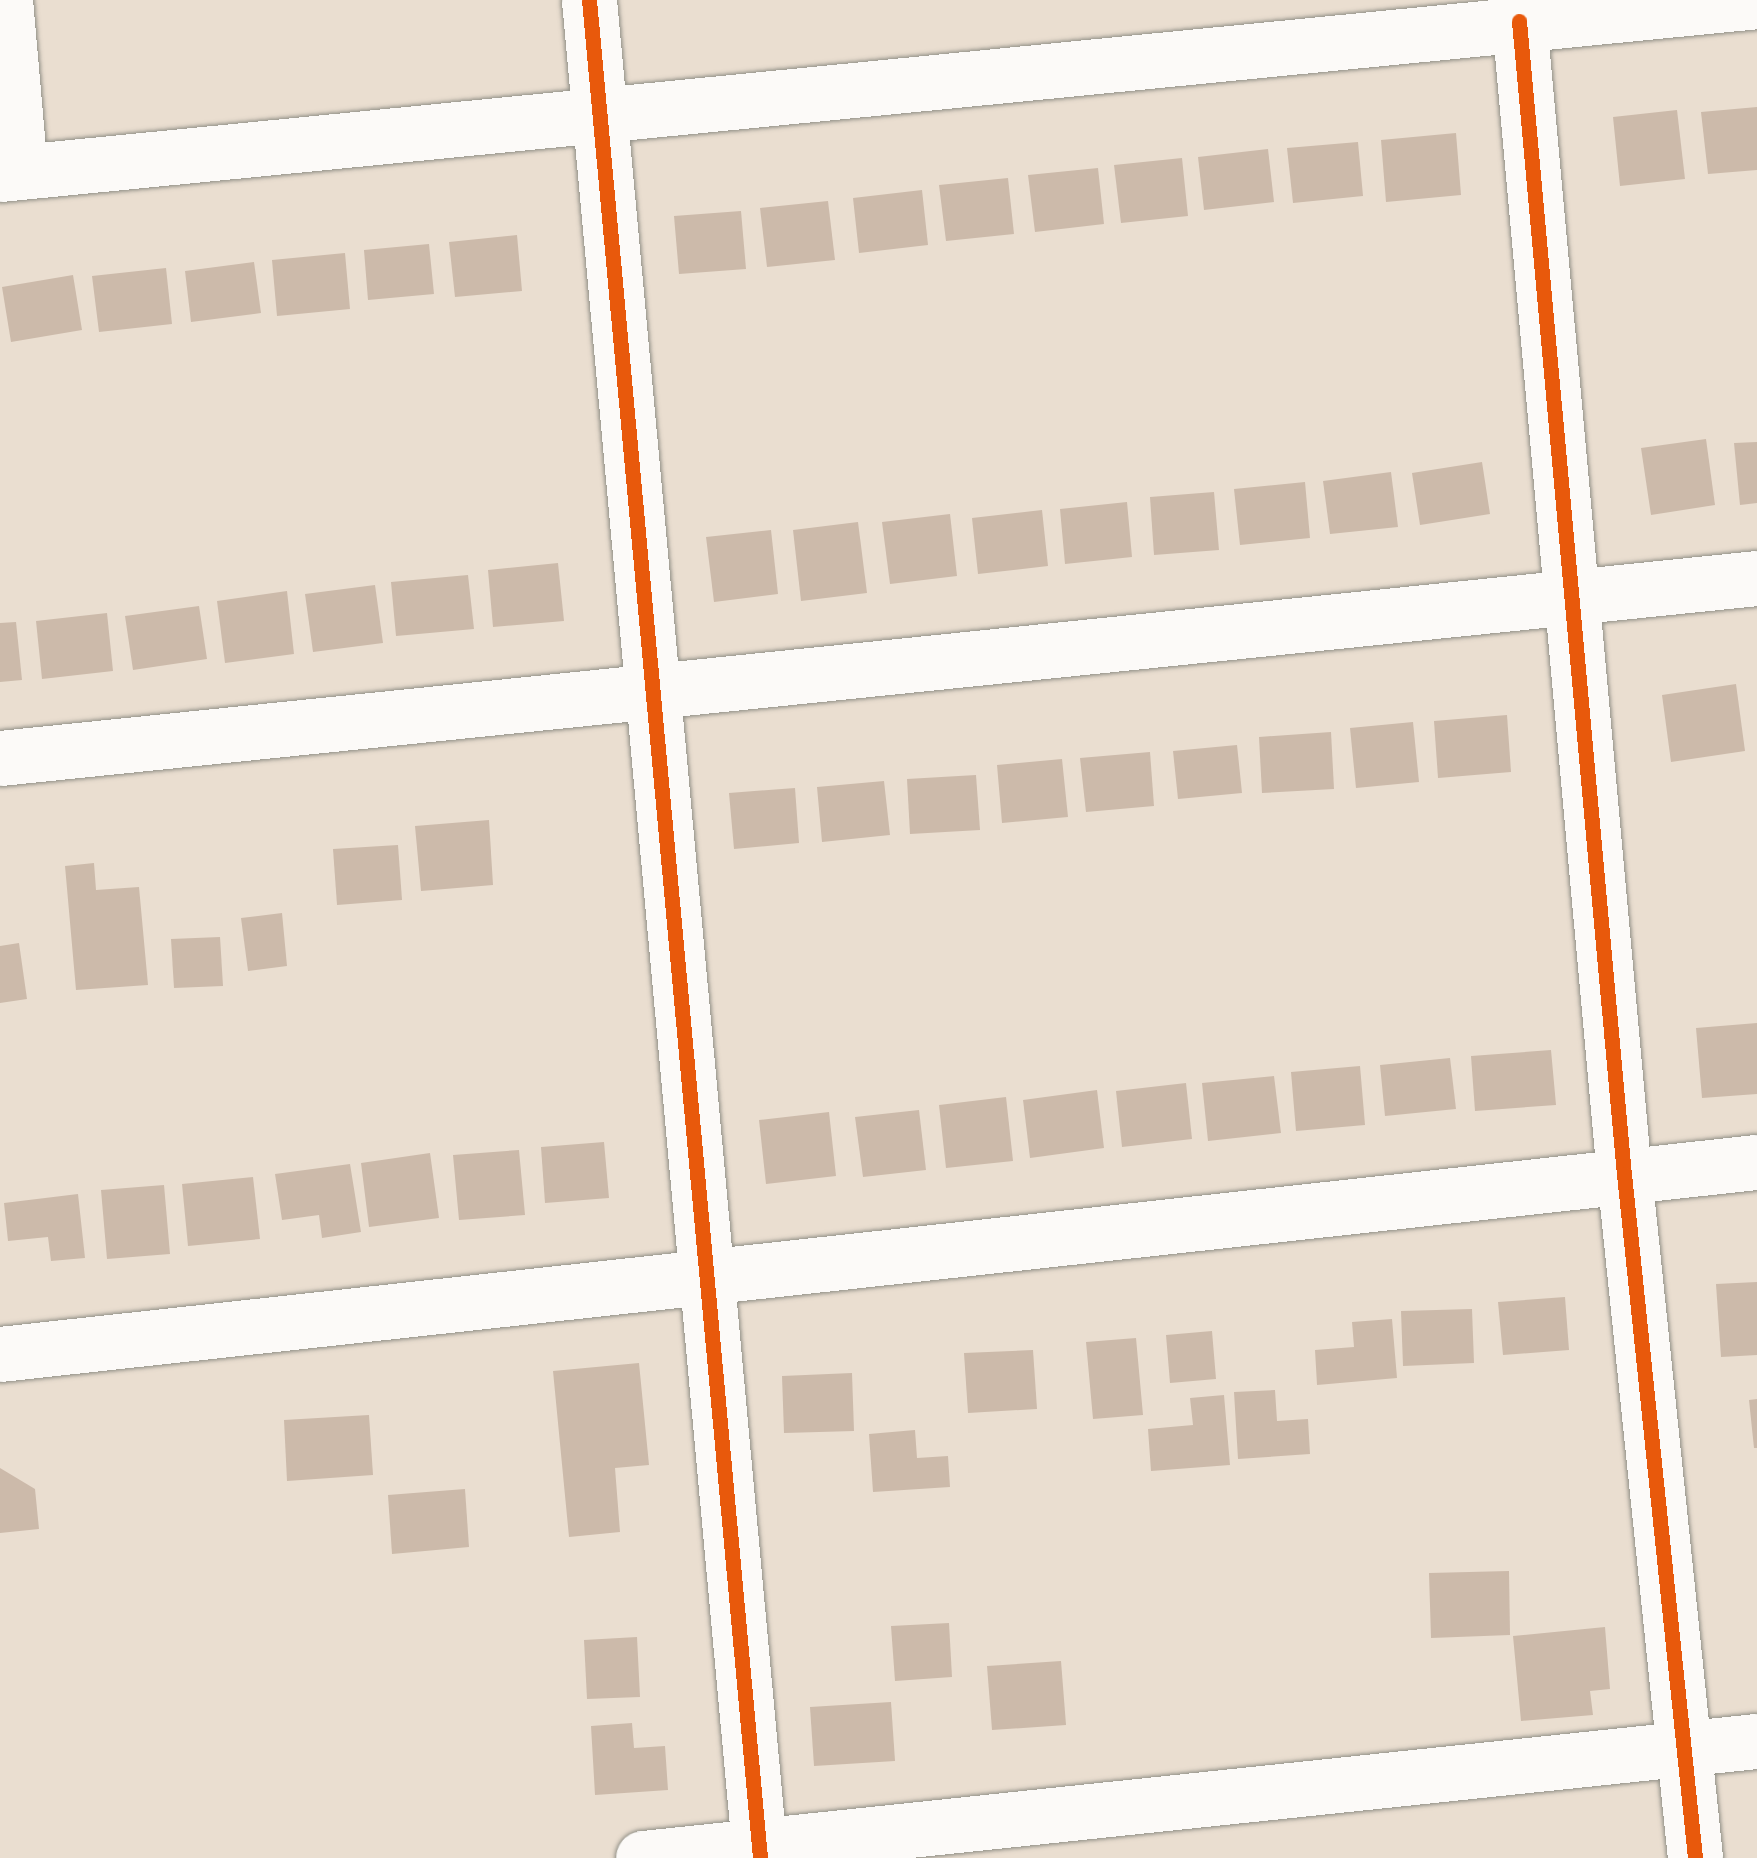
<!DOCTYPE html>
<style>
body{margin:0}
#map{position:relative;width:1757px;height:1858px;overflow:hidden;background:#eaded0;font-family:"Gochi Hand",sans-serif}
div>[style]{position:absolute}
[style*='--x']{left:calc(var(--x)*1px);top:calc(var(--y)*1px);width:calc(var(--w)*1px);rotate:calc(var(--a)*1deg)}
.building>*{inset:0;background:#ccbaaa}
.roads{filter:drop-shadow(0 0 2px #908f86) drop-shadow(0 0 2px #908f86)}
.minor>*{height:55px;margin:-27.5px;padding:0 27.5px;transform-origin:27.5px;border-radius:27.5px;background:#fcfaf8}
.cycleway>*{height:15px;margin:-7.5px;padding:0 7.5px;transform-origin:7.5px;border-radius:7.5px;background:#e8590c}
span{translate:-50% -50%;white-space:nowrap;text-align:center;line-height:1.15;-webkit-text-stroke:8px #fdfcf7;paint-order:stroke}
</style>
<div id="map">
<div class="building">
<i style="clip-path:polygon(1757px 107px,1757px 170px,1708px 174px,1701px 112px)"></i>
<i style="clip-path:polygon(1677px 110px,1685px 179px,1620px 186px,1613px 117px)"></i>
<i style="clip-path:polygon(1456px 133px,1461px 195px,1386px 202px,1381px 140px)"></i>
<i style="clip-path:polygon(1358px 142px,1363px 196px,1293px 203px,1287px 148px)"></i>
<i style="clip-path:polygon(1268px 149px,1274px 202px,1204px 210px,1198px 157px)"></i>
<i style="clip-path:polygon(1182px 158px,1188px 216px,1121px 223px,1114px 165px)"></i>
<i style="clip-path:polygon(1098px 168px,1104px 224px,1035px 232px,1028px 175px)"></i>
<i style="clip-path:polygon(1008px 178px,1014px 234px,946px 241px,939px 185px)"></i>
<i style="clip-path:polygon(922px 190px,928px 245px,859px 253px,853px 198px)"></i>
<i style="clip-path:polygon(828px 201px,835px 260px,767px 267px,760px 208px)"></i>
<i style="clip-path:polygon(741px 211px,746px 269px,679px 274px,674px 216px)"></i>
<i style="clip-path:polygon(517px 235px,522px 291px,455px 297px,449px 242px)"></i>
<i style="clip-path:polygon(429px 244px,434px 294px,368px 300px,364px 250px)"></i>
<i style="clip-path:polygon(345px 253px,350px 309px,277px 316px,272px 260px)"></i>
<i style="clip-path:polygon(254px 262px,261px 313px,191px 322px,185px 271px)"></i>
<i style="clip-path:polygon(166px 268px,172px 324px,99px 332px,92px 276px)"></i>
<i style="clip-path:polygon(73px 275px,82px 330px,11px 342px,2px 287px)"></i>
<i style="clip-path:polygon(1706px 439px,1715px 505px,1651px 515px,1641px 448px)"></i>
<i style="clip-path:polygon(1757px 442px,1757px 503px,1740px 505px,1734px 443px)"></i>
<i style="clip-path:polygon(1482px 462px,1490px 514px,1420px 525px,1412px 473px)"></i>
<i style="clip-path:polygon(1391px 472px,1398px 527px,1330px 534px,1323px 481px)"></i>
<i style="clip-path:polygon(1305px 482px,1310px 538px,1240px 545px,1234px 489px)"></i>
<i style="clip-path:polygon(1214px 492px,1219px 550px,1154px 555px,1150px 497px)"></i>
<i style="clip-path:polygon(1127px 502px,1132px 557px,1065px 564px,1060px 509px)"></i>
<i style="clip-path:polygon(1042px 510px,1048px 566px,978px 574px,972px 518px)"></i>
<i style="clip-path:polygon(950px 514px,957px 576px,890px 584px,882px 522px)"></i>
<i style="clip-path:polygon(858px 522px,867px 593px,801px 601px,793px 530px)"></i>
<i style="clip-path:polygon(771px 530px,778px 594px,714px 602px,706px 537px)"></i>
<i style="clip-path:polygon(558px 563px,564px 621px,493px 627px,488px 570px)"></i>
<i style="clip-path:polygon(468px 575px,474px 629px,396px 636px,391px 582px)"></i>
<i style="clip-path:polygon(375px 585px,383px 643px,313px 652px,305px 594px)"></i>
<i style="clip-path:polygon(287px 591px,294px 654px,225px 663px,217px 601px)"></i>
<i style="clip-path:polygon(199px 606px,207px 659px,133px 670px,125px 616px)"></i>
<i style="clip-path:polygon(107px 613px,113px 671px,42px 679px,36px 621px)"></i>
<i style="clip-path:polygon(16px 622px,22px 680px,0 682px,0 623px)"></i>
<i style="clip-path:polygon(1736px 684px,1745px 751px,1671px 762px,1662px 695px)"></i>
<i style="clip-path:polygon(1507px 715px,1511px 772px,1438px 778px,1434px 721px)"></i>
<i style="clip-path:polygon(1413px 722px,1419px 782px,1356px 788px,1350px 728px)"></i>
<i style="clip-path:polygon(1331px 732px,1334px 789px,1262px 793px,1259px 737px)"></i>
<i style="clip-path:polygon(1237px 745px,1242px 793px,1178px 799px,1173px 751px)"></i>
<i style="clip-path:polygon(1150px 752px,1154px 806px,1086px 812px,1080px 758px)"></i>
<i style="clip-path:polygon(1062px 759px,1068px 817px,1002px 823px,997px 765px)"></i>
<i style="clip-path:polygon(976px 775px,980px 830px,910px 834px,907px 779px)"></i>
<i style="clip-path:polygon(884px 781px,890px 835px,822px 842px,817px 787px)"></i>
<i style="clip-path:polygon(795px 788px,799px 843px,734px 849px,729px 793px)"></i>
<i style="clip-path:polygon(489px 820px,493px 885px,421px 891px,415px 826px)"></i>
<i style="clip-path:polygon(398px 845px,402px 900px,337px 905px,333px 849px)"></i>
<i style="clip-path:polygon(94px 863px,96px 890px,139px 887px,148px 985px,76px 990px,65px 866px)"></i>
<i style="clip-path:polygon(282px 913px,287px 966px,248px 971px,241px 918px)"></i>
<i style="clip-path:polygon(220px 937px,223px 986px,174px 988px,171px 939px)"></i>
<i style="clip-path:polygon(19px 943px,27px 999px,0 1003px,0 946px)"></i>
<i style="clip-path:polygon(1757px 1023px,1757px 1094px,1702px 1098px,1696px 1028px)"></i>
<i style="clip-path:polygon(1551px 1050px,1556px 1105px,1475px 1111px,1471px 1056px)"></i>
<i style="clip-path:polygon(1450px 1058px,1456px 1109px,1385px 1116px,1380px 1065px)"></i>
<i style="clip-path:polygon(1360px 1066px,1365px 1125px,1296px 1131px,1291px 1072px)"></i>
<i style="clip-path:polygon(1274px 1076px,1281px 1133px,1208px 1141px,1202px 1083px)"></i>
<i style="clip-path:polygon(1186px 1083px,1192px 1139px,1122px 1147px,1116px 1091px)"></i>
<i style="clip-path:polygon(1097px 1090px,1104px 1148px,1030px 1158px,1023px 1100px)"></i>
<i style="clip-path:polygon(1006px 1097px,1013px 1161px,946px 1168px,939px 1105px)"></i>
<i style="clip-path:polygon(919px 1110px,926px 1170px,863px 1177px,855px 1117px)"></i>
<i style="clip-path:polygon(829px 1112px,836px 1176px,766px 1184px,759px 1120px)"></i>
<i style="clip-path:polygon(604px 1142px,609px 1198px,545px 1203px,541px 1147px)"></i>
<i style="clip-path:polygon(519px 1150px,525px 1215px,459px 1220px,453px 1155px)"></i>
<i style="clip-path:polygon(430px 1153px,439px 1218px,369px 1227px,361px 1163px)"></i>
<i style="clip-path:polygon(350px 1164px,361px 1232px,322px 1238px,319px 1215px,282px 1220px,275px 1174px)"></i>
<i style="clip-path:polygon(253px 1177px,260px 1239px,188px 1246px,182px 1184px)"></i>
<i style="clip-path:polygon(164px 1185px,170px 1254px,107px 1259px,101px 1190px)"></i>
<i style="clip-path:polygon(78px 1194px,85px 1258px,51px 1261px,48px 1237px,8px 1241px,4px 1203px)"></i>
<i style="clip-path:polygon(1757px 1282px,1757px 1355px,1721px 1357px,1716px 1284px)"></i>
<i style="clip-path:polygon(1565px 1297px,1569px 1350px,1503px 1355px,1498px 1302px)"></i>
<i style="clip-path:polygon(1472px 1309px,1474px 1363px,1403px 1366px,1401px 1311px)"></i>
<i style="clip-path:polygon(1392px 1319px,1397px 1378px,1317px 1385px,1315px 1350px,1354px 1347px,1352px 1322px)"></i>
<i style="clip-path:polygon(1212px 1331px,1216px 1379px,1170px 1383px,1166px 1335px)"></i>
<i style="clip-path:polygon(1136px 1338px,1143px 1415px,1093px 1419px,1086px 1342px)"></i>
<i style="clip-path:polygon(1033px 1350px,1037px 1409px,968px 1413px,964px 1353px)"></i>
<i style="clip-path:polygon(639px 1363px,649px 1465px,615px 1468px,620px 1532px,569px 1537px,553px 1371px)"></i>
<i style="clip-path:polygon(852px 1373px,854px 1431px,784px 1433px,782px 1376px)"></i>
<i style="clip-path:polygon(1275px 1390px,1277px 1421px,1308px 1419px,1310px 1454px,1238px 1459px,1234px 1392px)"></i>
<i style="clip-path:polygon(1224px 1395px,1230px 1465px,1151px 1471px,1148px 1429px,1193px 1425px,1190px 1398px)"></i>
<i style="clip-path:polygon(1757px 1399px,1757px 1448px,1754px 1448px,1749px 1400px)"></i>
<i style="clip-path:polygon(369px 1415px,373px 1475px,287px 1481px,284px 1420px)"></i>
<i style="clip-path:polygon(915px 1430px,917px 1458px,948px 1456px,950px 1487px,873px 1492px,869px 1434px)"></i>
<i style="clip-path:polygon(0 1468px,35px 1489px,39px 1529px,0 1533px)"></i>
<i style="clip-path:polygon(465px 1489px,469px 1547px,392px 1554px,388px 1495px)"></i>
<i style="clip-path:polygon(1509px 1571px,1510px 1635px,1431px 1638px,1429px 1573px)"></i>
<i style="clip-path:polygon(949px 1623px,952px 1677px,895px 1681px,891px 1626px)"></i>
<i style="clip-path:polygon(1605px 1627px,1610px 1689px,1590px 1691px,1593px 1715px,1521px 1721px,1513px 1636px)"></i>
<i style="clip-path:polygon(637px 1637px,640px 1697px,587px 1699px,584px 1640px)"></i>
<i style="clip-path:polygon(1061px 1661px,1066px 1725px,992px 1730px,987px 1666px)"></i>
<i style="clip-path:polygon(891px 1702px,895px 1761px,814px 1766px,810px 1707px)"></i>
<i style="clip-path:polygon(632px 1723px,634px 1748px,665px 1746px,668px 1790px,595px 1795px,591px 1726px)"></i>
</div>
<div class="roads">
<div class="minor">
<i style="--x:5;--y:0;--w:172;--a:85"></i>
<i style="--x:589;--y:0;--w:1866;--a:84.74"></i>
<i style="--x:1519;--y:21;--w:1158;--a:84.8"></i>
<i style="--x:1624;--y:1174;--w:688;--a:84.07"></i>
<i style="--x:0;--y:174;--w:1765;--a:-5.62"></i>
<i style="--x:0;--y:758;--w:1766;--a:-5.85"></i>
<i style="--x:0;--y:1354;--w:1767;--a:-6.24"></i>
<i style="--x:643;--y:1858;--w:1120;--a:-6"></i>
</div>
</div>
<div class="cycleway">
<i style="--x:589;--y:0;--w:1866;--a:84.74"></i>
<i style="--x:1519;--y:21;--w:1158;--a:84.8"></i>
<i style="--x:1624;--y:1174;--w:688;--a:84.07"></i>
</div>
</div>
